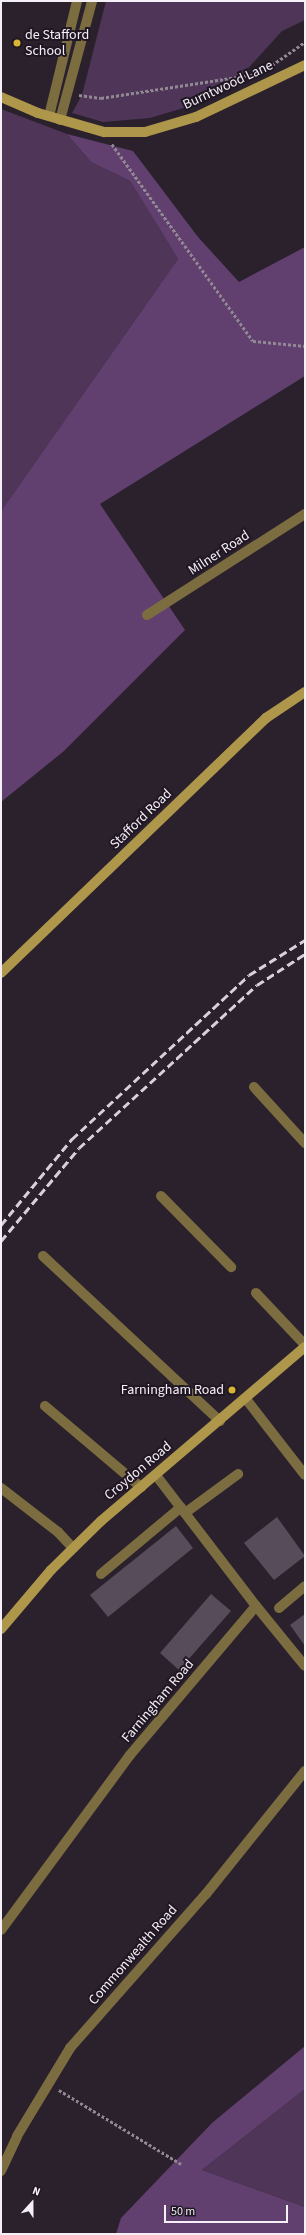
<!DOCTYPE html>
<style>
body{margin:0}
#map{position:relative;width:306px;height:2235px;overflow:hidden;background:#2a212d;font-family:"Source Sans 3",sans-serif}
div>[style]{position:absolute}
[style*='--x']{left:calc(var(--x)*1px);top:calc(var(--y)*1px);width:calc(var(--w)*1px);rotate:calc(var(--a)*1deg)}
.green>*{inset:0;background:#4f3558}
.forest>*{inset:0;background:#613f6e}
.building>*{inset:0;background:#564c5a}
.path>*{height:2.5px;margin-top:-1.25px;transform-origin:0;background:repeating-linear-gradient(90deg,#908892 0 3px,transparent 0 5px)}
.lane>*{height:10px;margin:-5px;padding:0 5px;transform-origin:5px;border-radius:5px;background:#7c6d40}
.street>*{height:10px;margin:-5px;padding:0 5px;transform-origin:5px;border-radius:5px;background:#7c6d40}
.secondary>*{height:10px;margin:-5px;padding:0 5px;transform-origin:5px;border-radius:5px;background:#ae964b}
.rail>*{height:3px;margin-top:-1.5px;transform-origin:0;background:repeating-linear-gradient(90deg,#d7d0d9 0 8px,transparent 0 12px)}
.dots>*{width:11px;height:11px;translate:-50% -50%;box-sizing:border-box;border:2px solid #201723;border-radius:50%}
span{translate:-50% -50%;white-space:nowrap;text-align:center;line-height:1.15;-webkit-text-stroke:4px #201723;paint-order:stroke}
.poi-label{font-size:14px;color:#f5eff7}
.left{translate:0 -50%;text-align:left}
.right{translate:-100% -50%;text-align:right}
.street-label{font-size:14px;color:#f5eff7}
.frame{position:absolute;inset:0;border:2px solid #f5eff7;pointer-events:none}
.north{position:absolute;left:12px;top:2183px;width:40px;height:40px;-webkit-text-stroke:3px #201723;paint-order:stroke;rotate:21deg;font-size:11px;font-weight:700;line-height:16px;text-align:center;color:#f5eff7}
.north::after{content:'';display:block;margin:auto;width:14px;height:18px;background:#f5eff7;clip-path:polygon(50% 0,100% 100%,50% 72%,0 100%)}
.scale{position:absolute;left:164px;top:2205px;width:124px;height:18px;box-sizing:border-box;border:2px solid #f5eff7;border-top:0;padding-left:5px;font-size:12px;line-height:14px;white-space:nowrap;color:#f5eff7;-webkit-text-stroke:3px #201723;paint-order:stroke}
</style>
<div id="map">
<div class="green">
<i style="clip-path:polygon(106px 1px,305px 1px,305px 20px,282px 31px,240px 77px,245px 82px,197px 104px,150px 118px,103px 122px,72px 113px,82px 95px)"></i>
<i style="clip-path:polygon(1px 109px,67px 134px,91px 162px,130px 181px,178px 259px,1px 511px)"></i>
<i style="clip-path:polygon(305px 2089px,305px 2207px,202px 2170px)"></i>
</div>
<div class="forest">
<i style="clip-path:polygon(67px 134px,133px 151px,198px 237px,239px 282px,305px 247px,305px 376px,100px 504px,185px 630px,64px 751px,1px 802px,1px 511px,178px 259px,130px 181px,91px 162px)"></i>
<i style="clip-path:polygon(305px 2046px,305px 2089px,202px 2170px,305px 2207px,305px 2234px,116px 2234px,121px 2218px,212px 2123px)"></i>
</div>
<div class="building">
<i style="clip-path:polygon(277px 1517px,305px 1556px,274px 1580px,244px 1543px)"></i>
<i style="clip-path:polygon(176px 1526px,193px 1548px,108px 1617px,90px 1595px)"></i>
<i style="clip-path:polygon(211px 1594px,231px 1611px,179px 1670px,160px 1653px)"></i>
<i style="clip-path:polygon(305px 1614px,305px 1646px,290px 1625px)"></i>
</div>
<div class="path">
<i style="--x:272;--y:65;--w:40;--a:-34.9"></i>
<i style="--x:79;--y:95;--w:22;--a:8"></i>
<i style="--x:101;--y:98;--w:153;--a:-8.7"></i>
<i style="--x:112;--y:144;--w:242;--a:54.4"></i>
<i style="--x:253;--y:341;--w:52;--a:5.5"></i>
<i style="--x:59;--y:2090;--w:143;--a:31.2"></i>
</div>
<div class="lane">
<i style="--x:49;--y:116;--w:118;--a:-76.3"></i>
<i style="--x:60;--y:120;--w:123;--a:-74.9"></i>
<i style="--x:254;--y:1087;--w:76;--a:47.7"></i>
<i style="--x:161;--y:1196;--w:100;--a:45.4"></i>
<i style="--x:43;--y:1256;--w:242;--a:43"></i>
<i style="--x:256;--y:1293;--w:71;--a:46.7"></i>
<i style="--x:45;--y:1406;--w:126;--a:40.2"></i>
<i style="--x:1;--y:1488;--w:72;--a:37.7"></i>
<i style="--x:58;--y:1532;--w:22;--a:47"></i>
<i style="--x:185;--y:1513;--w:66;--a:-36.3"></i>
<i style="--x:101;--y:1574;--w:104;--a:-39.9"></i>
<i style="--x:279;--y:1608;--w:34;--a:-40"></i>
</div>
<div class="street">
<i style="--x:147;--y:615;--w:188;--a:-32.6"></i>
<i style="--x:246;--y:1399;--w:96;--a:52.2"></i>
<i style="--x:256;--y:1606;--w:77;--a:50.8"></i>
<i style="--x:1;--y:1930;--w:217;--a:-53.6"></i>
<i style="--x:130;--y:1755;--w:195;--a:-49.8"></i>
<i style="--x:256;--y:1606;--w:165;--a:-127.4"></i>
<i style="--x:1;--y:2171;--w:38;--a:-65"></i>
<i style="--x:17;--y:2136;--w:103;--a:-58.9"></i>
<i style="--x:70;--y:2048;--w:205;--a:-48.6"></i>
<i style="--x:206;--y:1894;--w:158;--a:-51.2"></i>
</div>
<div class="secondary">
<i style="--x:1;--y:97;--w:40;--a:23.4"></i>
<i style="--x:38;--y:113;--w:69;--a:16.1"></i>
<i style="--x:104;--y:132;--w:41;--a:0"></i>
<i style="--x:145;--y:132;--w:53;--a:-16.4"></i>
<i style="--x:196;--y:117;--w:121;--a:-25.5"></i>
<i style="--x:1;--y:973;--w:368;--a:-43.9"></i>
<i style="--x:266;--y:718;--w:47;--a:-33.7"></i>
<i style="--x:1;--y:1629;--w:77;--a:-49.7"></i>
<i style="--x:51;--y:1570;--w:70;--a:-44.4"></i>
<i style="--x:101;--y:1521;--w:268;--a:-40.5"></i>
</div>
<div class="rail">
<i style="--x:1;--y:1225;--w:112;--a:-50.5"></i>
<i style="--x:72;--y:1139;--w:241;--a:-42.8"></i>
<i style="--x:249;--y:975;--w:66;--a:-32"></i>
<i style="--x:1;--y:1241;--w:121;--a:-50"></i>
<i style="--x:79;--y:1148;--w:241;--a:-42.5"></i>
<i style="--x:257;--y:985;--w:57;--a:-32.9"></i>
</div>
<div class="dots">
<i style="left:17px;top:43px;background:#d8b434"></i>
<i style="left:232px;top:1390px;background:#d8b434"></i>
</div>
<div class="poi-label">
<span class="left" style="left:25px;top:43px">de Stafford<br>School</span>
<span class="right" style="left:224px;top:1390px">Farningham Road</span>
</div>
<div class="street-label">
<span style="left:228px;top:85px;rotate:-25deg">Burntwood Lane</span>
<span style="left:219px;top:553px;rotate:-33deg">Milner Road</span>
<span style="left:141px;top:819px;rotate:-44deg">Stafford Road</span>
<span style="left:138px;top:1471px;rotate:-40deg">Croydon Road</span>
<span style="left:158px;top:1701px;rotate:-50deg">Farningham Road</span>
<span style="left:133px;top:1955px;rotate:-49deg">Commonwealth Road</span>
</div>
<div class="frame"></div>
<div class="north">N</div>
<div class="scale">50 m</div>
</div>
